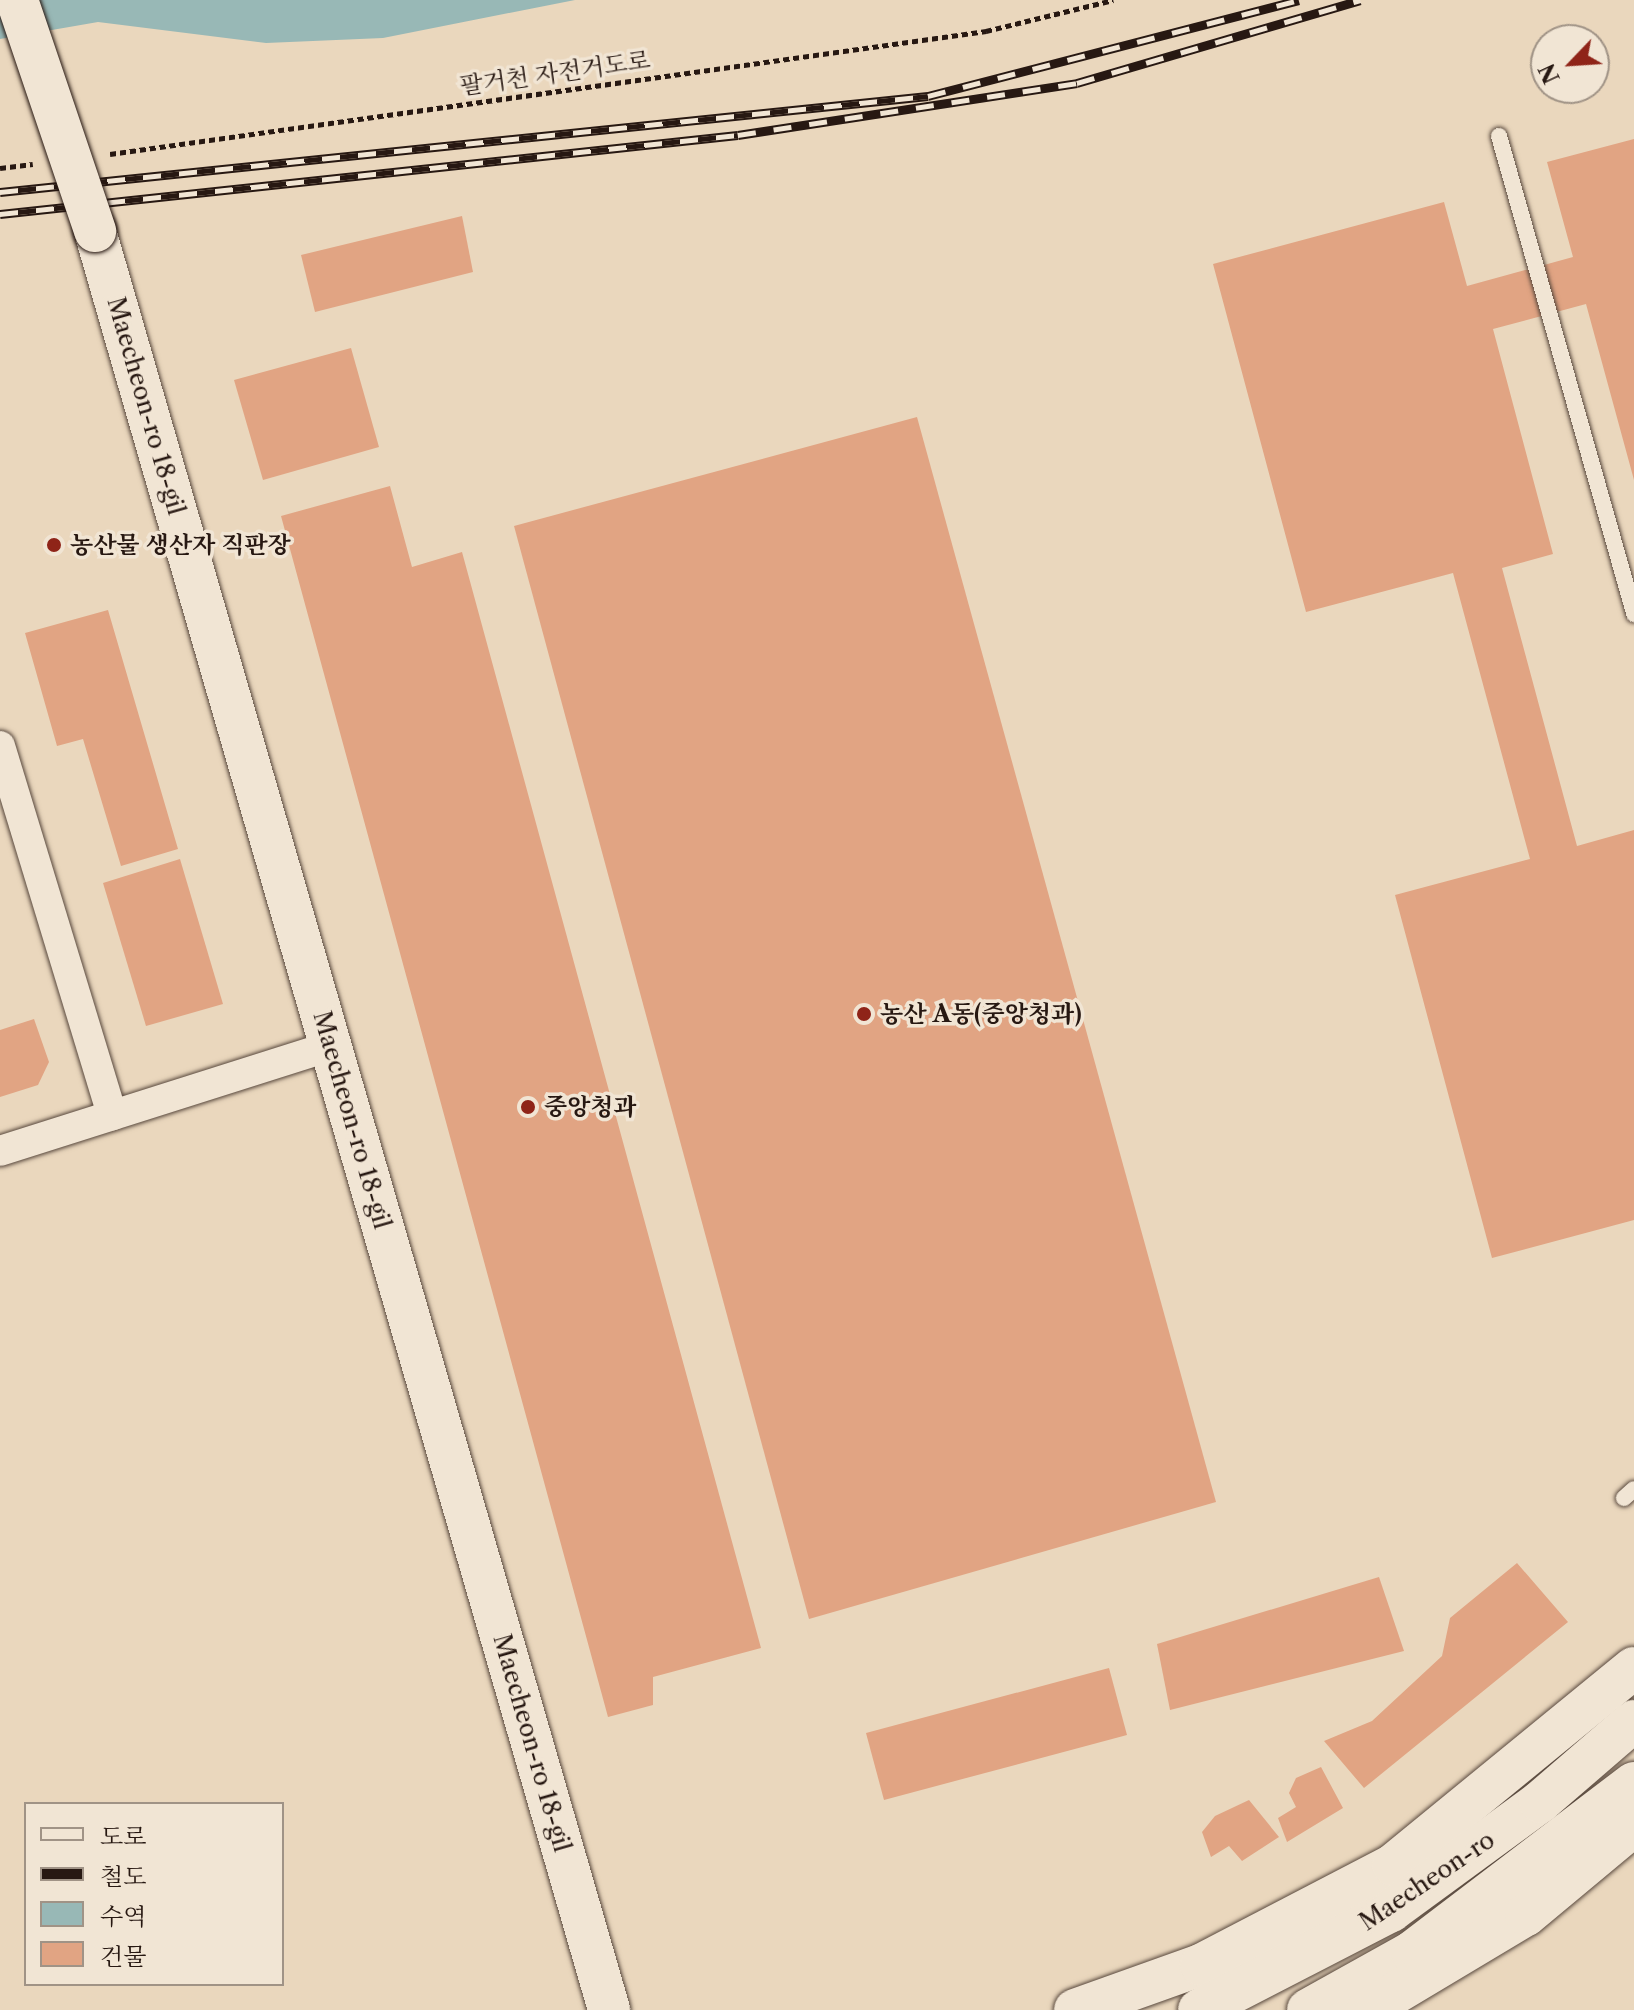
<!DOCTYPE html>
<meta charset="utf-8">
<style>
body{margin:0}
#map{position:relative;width:1634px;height:2010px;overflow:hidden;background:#ead7bd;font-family:"Libre Caslon Text","Noto Serif KR",serif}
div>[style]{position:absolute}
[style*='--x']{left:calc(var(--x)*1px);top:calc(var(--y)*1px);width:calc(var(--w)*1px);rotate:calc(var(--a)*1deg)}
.water>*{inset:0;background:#98b8b6}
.building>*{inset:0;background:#e1a483}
.path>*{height:5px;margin-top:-2.5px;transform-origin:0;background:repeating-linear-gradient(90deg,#271812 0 6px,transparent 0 10px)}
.roads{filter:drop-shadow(0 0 2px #58483d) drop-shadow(0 0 2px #58483d)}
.service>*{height:16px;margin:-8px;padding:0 8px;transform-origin:8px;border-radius:8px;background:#f1e5d4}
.minor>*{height:30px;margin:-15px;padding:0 15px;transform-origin:15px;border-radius:15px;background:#f1e5d4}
.secondary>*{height:42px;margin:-21px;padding:0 21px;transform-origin:21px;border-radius:21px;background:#f1e5d4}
.rail>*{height:9px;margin-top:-4.5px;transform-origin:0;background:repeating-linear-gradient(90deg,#f1e5d4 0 18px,#271812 0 36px);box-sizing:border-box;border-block:2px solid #271812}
.bridges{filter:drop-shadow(0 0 2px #271812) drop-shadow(0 0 2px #271812)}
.secondary-bridge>*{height:42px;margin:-21px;padding:0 21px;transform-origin:21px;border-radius:21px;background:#f1e5d4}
.dots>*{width:22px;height:22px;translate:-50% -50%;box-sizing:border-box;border:4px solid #f1e5d4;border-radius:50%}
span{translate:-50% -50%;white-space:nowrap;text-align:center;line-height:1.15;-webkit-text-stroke:7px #f1e5d4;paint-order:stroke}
.street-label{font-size:24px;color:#271812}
.poi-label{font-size:24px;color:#271812;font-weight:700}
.left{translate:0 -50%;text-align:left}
.legend{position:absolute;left:24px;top:1802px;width:260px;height:184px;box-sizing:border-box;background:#f1e5d4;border:2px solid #a09386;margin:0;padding:10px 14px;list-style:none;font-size:24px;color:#271812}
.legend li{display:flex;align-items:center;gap:16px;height:40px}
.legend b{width:40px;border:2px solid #a09386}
.north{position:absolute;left:1530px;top:24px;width:80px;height:80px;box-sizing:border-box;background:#f1e5d4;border:2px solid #a09386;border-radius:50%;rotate:245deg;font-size:22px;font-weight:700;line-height:32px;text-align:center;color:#271812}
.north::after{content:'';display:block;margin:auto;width:28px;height:36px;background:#8f2418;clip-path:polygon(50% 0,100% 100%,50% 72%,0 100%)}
</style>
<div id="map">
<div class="water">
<i style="clip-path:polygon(0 0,575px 0,383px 38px,266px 43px,98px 22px,0 39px)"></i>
</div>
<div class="building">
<i style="clip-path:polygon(1634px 139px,1634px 480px,1586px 304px,1493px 329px,1553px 554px,1502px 568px,1577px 846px,1634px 830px,1634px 1220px,1492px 1258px,1395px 895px,1530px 859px,1453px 573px,1306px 612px,1213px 264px,1444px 202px,1467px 286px,1573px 257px,1547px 162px)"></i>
<i style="clip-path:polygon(462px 216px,473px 272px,315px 312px,301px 255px)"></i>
<i style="clip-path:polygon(351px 348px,379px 447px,263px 480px,234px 380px)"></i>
<i style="clip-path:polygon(917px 417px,1216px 1502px,809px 1619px,514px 526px)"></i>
<i style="clip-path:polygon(390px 486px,412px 567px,462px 552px,761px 1648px,653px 1677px,653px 1705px,608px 1717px,281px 516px)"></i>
<i style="clip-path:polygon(108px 610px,178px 849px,121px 866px,83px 739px,57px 746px,25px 633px)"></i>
<i style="clip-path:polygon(180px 859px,223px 1004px,146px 1026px,103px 883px)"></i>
<i style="clip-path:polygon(34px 1019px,49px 1062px,38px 1085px,0 1097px,0 1030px)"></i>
<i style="clip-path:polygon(1517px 1563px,1568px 1622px,1364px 1788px,1324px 1741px,1372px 1721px,1442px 1656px,1450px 1618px)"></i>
<i style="clip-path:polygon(1379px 1577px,1404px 1651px,1170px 1710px,1157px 1644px)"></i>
<i style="clip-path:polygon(1109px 1668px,1127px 1735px,884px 1800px,866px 1733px)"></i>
<i style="clip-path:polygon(1321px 1767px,1343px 1808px,1287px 1842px,1278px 1818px,1296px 1807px,1289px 1793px,1296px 1778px)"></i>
<i style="clip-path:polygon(1249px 1800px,1279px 1837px,1242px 1861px,1229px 1846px,1211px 1857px,1202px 1832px,1215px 1816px)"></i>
</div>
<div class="path">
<i style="--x:110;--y:154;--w:885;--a:-7.99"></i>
<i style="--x:986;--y:31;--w:131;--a:-13.7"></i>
<i style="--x:0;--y:168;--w:33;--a:-7"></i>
</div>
<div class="roads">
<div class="service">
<i style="--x:1499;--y:136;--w:497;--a:74.2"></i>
<i style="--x:1624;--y:1498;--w:13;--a:-42"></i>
</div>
<div class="minor">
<i style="--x:0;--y:746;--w:386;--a:73.1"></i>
<i style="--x:0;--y:1151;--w:347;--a:-17.6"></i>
</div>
<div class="secondary">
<i style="--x:95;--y:231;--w:1852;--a:73.88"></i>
<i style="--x:1075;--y:2010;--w:134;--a:-19.7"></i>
<i style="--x:1201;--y:1965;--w:216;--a:-27.5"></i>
<i style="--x:1393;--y:1865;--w:311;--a:-39.3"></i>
<i style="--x:1199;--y:2010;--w:216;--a:-27.3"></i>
<i style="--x:1391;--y:1911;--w:185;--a:-36.2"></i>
<i style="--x:1540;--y:1802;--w:124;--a:-40.8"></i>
<i style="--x:1308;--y:2010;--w:119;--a:-29.1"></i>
<i style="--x:1412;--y:1952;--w:279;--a:-37.3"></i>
<i style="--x:1367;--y:2010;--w:185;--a:-30.9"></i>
<i style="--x:1526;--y:1915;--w:141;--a:-39.8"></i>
</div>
</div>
<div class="rail">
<i style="--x:0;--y:192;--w:933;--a:-5.91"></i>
<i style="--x:928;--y:96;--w:383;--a:-14.5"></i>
<i style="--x:0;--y:214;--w:742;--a:-6.11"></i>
<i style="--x:738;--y:135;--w:343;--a:-8.7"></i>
<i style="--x:1077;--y:83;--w:295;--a:-16.3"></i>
</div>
<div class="bridges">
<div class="secondary-bridge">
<i style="--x:17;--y:0;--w:244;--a:71.3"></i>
</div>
</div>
<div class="dots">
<i style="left:54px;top:545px;background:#8f2418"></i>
<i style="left:864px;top:1014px;background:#8f2418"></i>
<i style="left:528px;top:1107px;background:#8f2418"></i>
</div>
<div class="street-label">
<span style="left:555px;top:73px;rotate:-8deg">팔거천 자전거도로</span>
<span style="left:146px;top:406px;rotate:74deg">Maecheon-ro 18-gil</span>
<span style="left:352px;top:1120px;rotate:74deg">Maecheon-ro 18-gil</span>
<span style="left:532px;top:1743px;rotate:74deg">Maecheon-ro 18-gil</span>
<span style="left:1427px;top:1881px;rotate:-34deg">Maecheon-ro</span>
</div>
<div class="poi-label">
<span class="left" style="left:70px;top:545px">농산물 생산자 직판장</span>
<span class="left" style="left:880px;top:1014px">농산 A동(중앙청과)</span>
<span class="left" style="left:544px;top:1107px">중앙청과</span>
</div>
<ul class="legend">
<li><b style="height:10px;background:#f1e5d4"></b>도로</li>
<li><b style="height:10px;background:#271812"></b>철도</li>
<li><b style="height:22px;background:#98b8b6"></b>수역</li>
<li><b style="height:22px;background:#e1a483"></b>건물</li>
</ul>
<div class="north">N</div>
</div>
